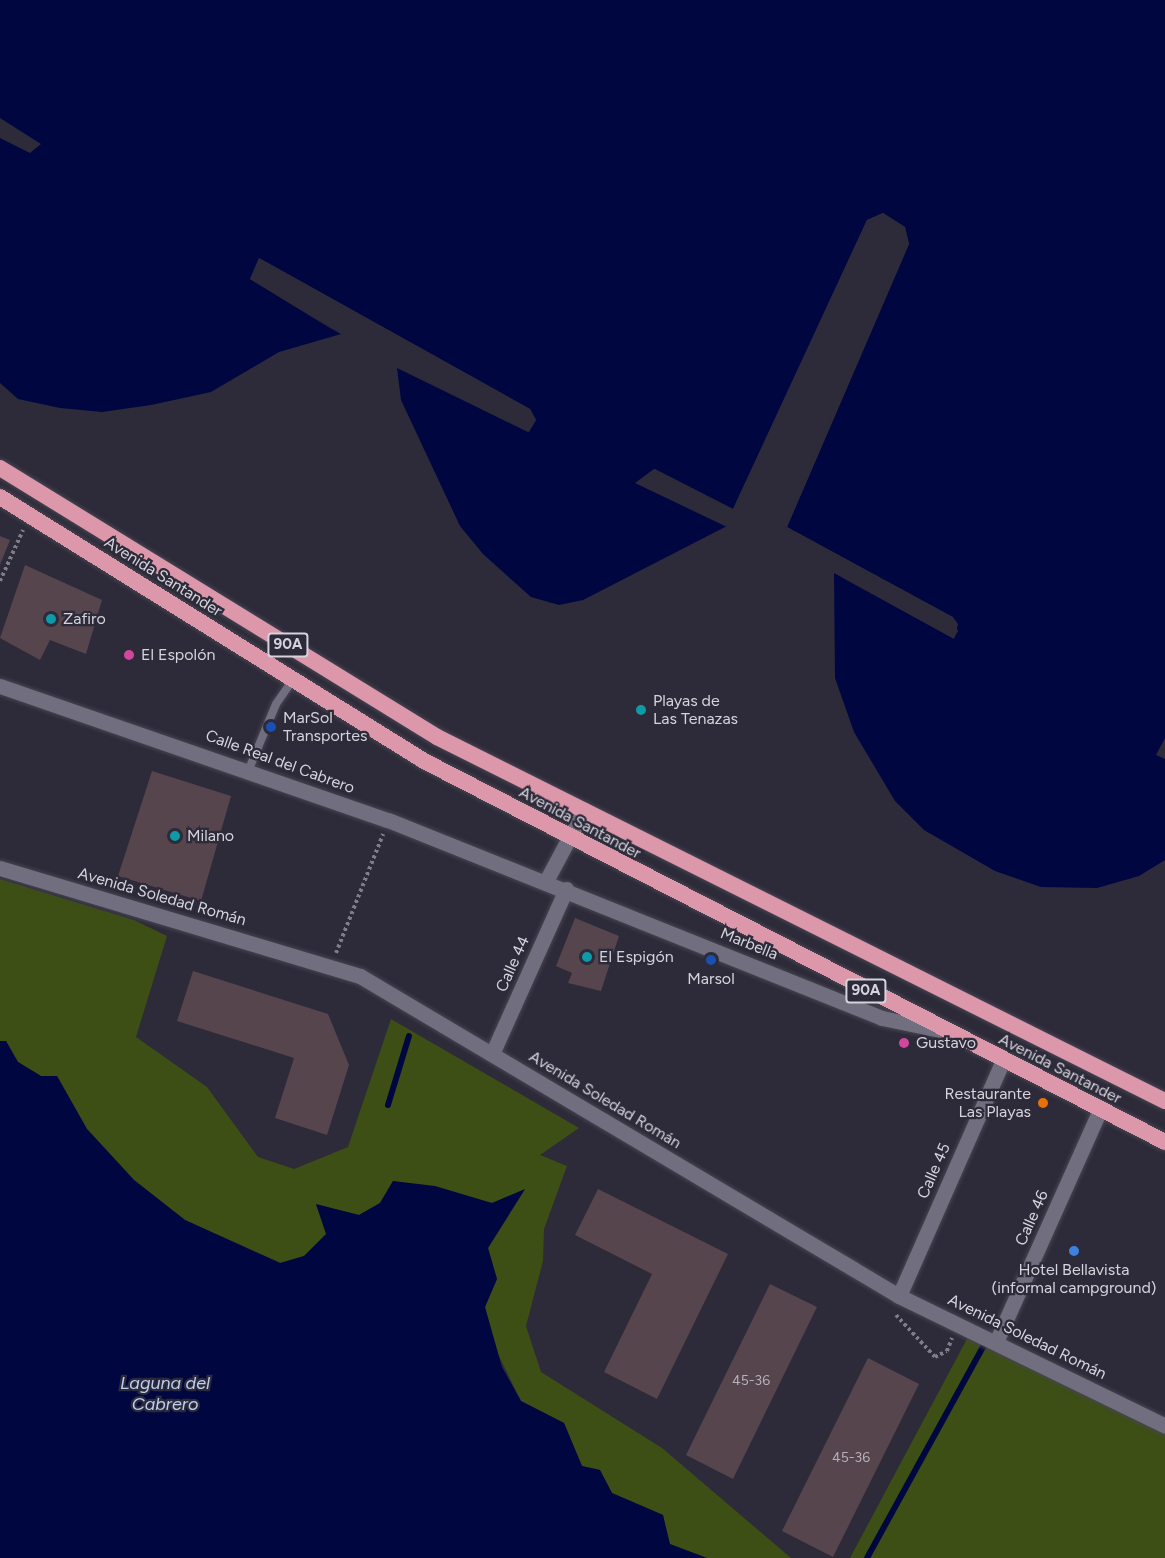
<!DOCTYPE html>
<meta charset="utf-8">
<style>
body{margin:0}
#map{position:relative;width:1165px;height:1558px;overflow:hidden;background:#2d2a39;font-family:Figtree,sans-serif}
div>[style]{position:absolute}
[style*='--x']{left:calc(var(--x)*1px);top:calc(var(--y)*1px);width:calc(var(--w)*1px);rotate:calc(var(--a)*1deg)}
.green>*{inset:0;background:#3d4f15}
.water>*{inset:0;background:#000640}
.pier>*{inset:0;background:#2d2a39}
.stream>*{height:6px;margin:-3px;padding:0 3px;transform-origin:3px;border-radius:3px;background:#000640}
.building>*{inset:0;background:#56454d}
.path>*{height:4px;margin-top:-2px;transform-origin:0;background:repeating-linear-gradient(90deg,#7f7d89 0 3px,transparent 0 6px)}
.roads{filter:drop-shadow(0 0 2px #474551) drop-shadow(0 0 2px #474551)}
.service>*{height:8px;margin:-4px;padding:0 4px;transform-origin:4px;border-radius:4px;background:#716f7f}
.minor>*{height:15px;margin:-7.5px;padding:0 7.5px;transform-origin:7.5px;border-radius:7.5px;background:#716f7f}
.tertiary>*{height:15px;margin:-7.5px;padding:0 7.5px;transform-origin:7.5px;border-radius:7.5px;background:#716f7f}
.trunk>*{height:16px;margin:-8px;padding:0 8px;transform-origin:8px;border-radius:8px;background:#dc97ab}
.dots>*{width:16px;height:16px;translate:-50% -50%;box-sizing:border-box;border:3px solid #2d2a39;border-radius:50%}
span{translate:-50% -50%;white-space:nowrap;text-align:center;line-height:1.15;-webkit-text-stroke:4.5px #2d2a39;paint-order:stroke}
.number-label{font-size:14px;color:#b5b0b9}
.number-label span{-webkit-text-stroke-width:0}
.shield-label span{padding:2px 4px;background:#2d2a39;border:2px solid;border-radius:4px;-webkit-text-stroke-width:0}
.shield-label{font-size:15px;color:#d5d4dd;font-weight:700}
.street-label{font-size:16px;color:#d5d4dd}
.poi-label{font-size:16px;color:#d5d4dd}
.left{translate:0 -50%;text-align:left}
.right{translate:-100% -50%;text-align:right}
.water-label{font-size:18px;color:#bacff3;font-style:italic}
</style>
<div id="map">
<div class="green">
<i style="clip-path:polygon(0 879px,134px 920px,167px 936px,136px 1037px,207px 1087px,258px 1157px,294px 1169px,348px 1147px,391px 1019px,579px 1128px,540px 1155px,567px 1166px,544px 1229px,543px 1261px,526px 1326px,541px 1372px,662px 1448px,791px 1558px,707px 1558px,669px 1544px,663px 1515px,612px 1493px,600px 1470px,582px 1466px,564px 1423px,521px 1401px,492px 1342px,485px 1307px,497px 1279px,488px 1248px,524px 1191px,492px 1203px,393px 1181px,380px 1203px,359px 1215px,316px 1205px,327px 1234px,304px 1256px,281px 1263px,185px 1220px,134px 1180px,87px 1129px,57px 1076px,41px 1076px,18px 1062px,6px 1041px,0 1041px)"></i>
<i style="clip-path:polygon(968px 1337px,1165px 1434px,1165px 1558px,850px 1558px)"></i>
</div>
<div class="water">
<i style="clip-path:polygon(0 0,1165px 0,1165px 738px,1156px 755px,1165px 759px,1165px 860px,1139px 876px,1097px 888px,1041px 887px,995px 871px,924px 830px,895px 801px,854px 732px,835px 678px,834px 573px,954px 638px,958px 631px,952px 617px,787px 527px,909px 244px,905px 227px,883px 213px,867px 220px,733px 509px,655px 469px,636px 483px,727px 526px,583px 600px,559px 605px,531px 597px,483px 554px,460px 526px,401px 400px,397px 368px,528px 432px,536px 420px,530px 409px,259px 258px,250px 279px,341px 334px,279px 352px,211px 392px,151px 405px,102px 412px,60px 408px,18px 399px,0 383px,0 138px,30px 153px,41px 144px,0 118px)"></i>
<i style="clip-path:polygon(0 1041px,6px 1041px,18px 1062px,41px 1076px,57px 1076px,87px 1129px,134px 1180px,185px 1220px,280px 1263px,304px 1256px,326px 1234px,316px 1204px,359px 1215px,380px 1203px,393px 1181px,435px 1186px,492px 1203px,525px 1189px,488px 1248px,497px 1279px,485px 1307px,502px 1367px,521px 1401px,564px 1423px,582px 1466px,600px 1470px,612px 1493px,663px 1515px,670px 1544px,707px 1558px,0 1558px)"></i>
</div>
<div class="pier">
<i style="clip-path:polygon(883px 213px,905px 227px,909px 244px,787px 527px,953px 617px,958px 624px,954px 639px,832px 572px,953px 634px,951px 620px,784px 528px,906px 244px,903px 229px,891px 219px,883px 216px,869px 222px,735px 511px,655px 472px,641px 482px,729px 523px,729px 528px,635px 483px,654px 469px,733px 509px,867px 220px)"></i>
<i style="clip-path:polygon(259px 258px,530px 409px,536px 420px,529px 432px,395px 366px,527px 428px,532px 420px,528px 411px,260px 262px,254px 277px,343px 336px,250px 279px)"></i>
</div>
<div class="stream">
<i style="--x:388;--y:1105;--w:72;--a:-73.1"></i>
<i style="--x:867;--y:1558;--w:241;--a:-61.2"></i>
</div>
<div class="building">
<i style="clip-path:polygon(0 536px,10px 540px,0 565px)"></i>
<i style="clip-path:polygon(25px 565px,102px 600px,86px 654px,50px 640px,40px 660px,0 638px)"></i>
<i style="clip-path:polygon(152px 771px,231px 796px,201px 901px,118px 876px)"></i>
<i style="clip-path:polygon(575px 918px,619px 936px,601px 991px,568px 983px,572px 973px,556px 966px)"></i>
<i style="clip-path:polygon(193px 971px,328px 1014px,349px 1065px,327px 1135px,275px 1118px,294px 1058px,177px 1021px)"></i>
<i style="clip-path:polygon(598px 1189px,728px 1254px,657px 1399px,604px 1372px,652px 1274px,575px 1235px)"></i>
<i style="clip-path:polygon(770px 1284px,817px 1307px,733px 1479px,686px 1455px)"></i>
<i style="clip-path:polygon(868px 1358px,919px 1384px,833px 1557px,782px 1531px)"></i>
</div>
<div class="path">
<i style="--x:0;--y:581;--w:56;--a:-65.7"></i>
<i style="--x:336;--y:953;--w:128;--a:-68.4"></i>
<i style="--x:896;--y:1315;--w:57;--a:47.1"></i>
<i style="--x:935;--y:1357;--w:13;--a:-27"></i>
<i style="--x:947;--y:1351;--w:14;--a:-69"></i>
</div>
<div class="roads">
<div class="service">
<i style="--x:249;--y:769;--w:70;--a:-67.4"></i>
<i style="--x:276;--y:704;--w:29;--a:-55"></i>
</div>
<div class="minor">
<i style="--x:546;--y:881;--w:81;--a:-61.8"></i>
<i style="--x:492;--y:1054;--w:181;--a:-65.8"></i>
<i style="--x:899;--y:1296;--w:258;--a:-66.2"></i>
<i style="--x:997;--y:1340;--w:252;--a:-65.9"></i>
</div>
<div class="tertiary">
<i style="--x:0;--y:686;--w:410;--a:19.1"></i>
<i style="--x:388;--y:820;--w:532;--a:21.84"></i>
<i style="--x:882;--y:1018;--w:59;--a:11.7"></i>
<i style="--x:0;--y:868;--w:376;--a:16.7"></i>
<i style="--x:360;--y:976;--w:627;--a:30.7"></i>
<i style="--x:899;--y:1296;--w:296;--a:26"></i>
</div>
<div class="trunk">
<i style="--x:0;--y:468;--w:513;--a:31.61"></i>
<i style="--x:437;--y:737;--w:814;--a:26.57"></i>
<i style="--x:0;--y:497;--w:499;--a:31.9"></i>
<i style="--x:424;--y:761;--w:833;--a:27.21"></i>
</div>
</div>
<div class="dots">
<i style="left:51px;top:619px;background:#0f9aa8"></i>
<i style="left:129px;top:655px;background:#d1479c"></i>
<i style="left:641px;top:710px;background:#0f9aa8"></i>
<i style="left:271px;top:727px;background:#1a4fb4"></i>
<i style="left:175px;top:836px;background:#0f9aa8"></i>
<i style="left:587px;top:957px;background:#0f9aa8"></i>
<i style="left:711px;top:960px;background:#1a4fb4"></i>
<i style="left:904px;top:1043px;background:#d1479c"></i>
<i style="left:1043px;top:1103px;background:#e8710a"></i>
<i style="left:1074px;top:1251px;background:#3f7fe0"></i>
</div>
<div class="number-label">
<span style="left:751px;top:1381px">45-36</span>
<span style="left:851px;top:1458px">45-36</span>
</div>
<div class="shield-label">
<span style="left:288px;top:645px">90A</span>
<span style="left:866px;top:991px">90A</span>
</div>
<div class="street-label">
<span style="left:163px;top:577px;rotate:32deg">Avenida Santander</span>
<span style="left:280px;top:762px;rotate:20deg">Calle Real del Cabrero</span>
<span style="left:580px;top:823px;rotate:28deg">Avenida Santander</span>
<span style="left:162px;top:897px;rotate:16deg">Avenida Soledad Román</span>
<span style="left:749px;top:944px;rotate:22deg">Marbella</span>
<span style="left:513px;top:964px;rotate:-66deg">Calle 44</span>
<span style="left:1060px;top:1069px;rotate:27deg">Avenida Santander</span>
<span style="left:605px;top:1100px;rotate:31deg">Avenida Soledad Román</span>
<span style="left:934px;top:1171px;rotate:-66deg">Calle 45</span>
<span style="left:1032px;top:1218px;rotate:-66deg">Calle 46</span>
<span style="left:1027px;top:1337px;rotate:26deg">Avenida Soledad Román</span>
</div>
<div class="poi-label">
<span class="left" style="left:63px;top:619px">Zafiro</span>
<span class="left" style="left:141px;top:655px">El Espolón</span>
<span class="left" style="left:653px;top:710px">Playas de<br>Las Tenazas</span>
<span class="left" style="left:283px;top:727px">MarSol<br>Transportes</span>
<span class="left" style="left:187px;top:836px">Milano</span>
<span class="left" style="left:599px;top:957px">El Espigón</span>
<span style="left:711px;top:979px">Marsol</span>
<span class="left" style="left:916px;top:1043px">Gustavo</span>
<span class="right" style="left:1031px;top:1103px">Restaurante<br>Las Playas</span>
<span style="left:1074px;top:1279px">Hotel Bellavista<br>(informal campground)</span>
</div>
<div class="water-label">
<span style="left:165px;top:1394px">Laguna del<br>Cabrero</span>
</div>
</div>
